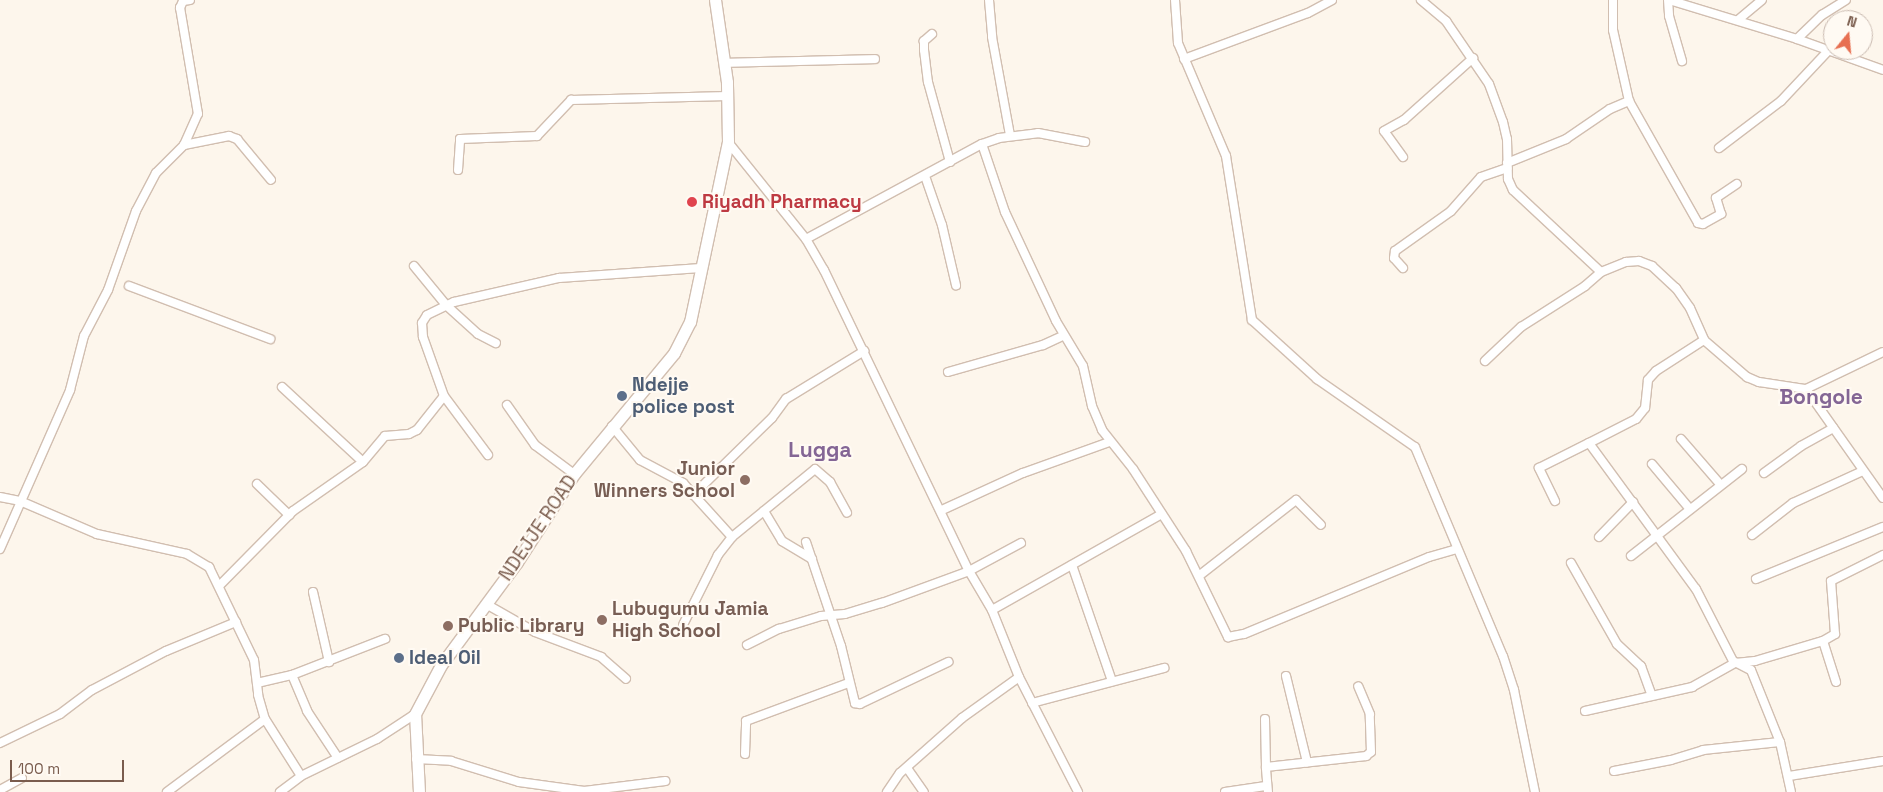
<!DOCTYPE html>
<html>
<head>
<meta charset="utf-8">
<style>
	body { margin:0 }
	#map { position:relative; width:1883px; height:792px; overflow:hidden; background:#fdf6ec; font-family:"Space Grotesk",sans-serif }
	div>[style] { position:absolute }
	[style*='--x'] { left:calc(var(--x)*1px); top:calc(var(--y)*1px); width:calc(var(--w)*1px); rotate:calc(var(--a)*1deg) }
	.roads { filter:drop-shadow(1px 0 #d1beb0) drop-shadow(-1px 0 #d1beb0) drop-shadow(0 1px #d1beb0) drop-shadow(0 -1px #d1beb0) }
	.street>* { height:8px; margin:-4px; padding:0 4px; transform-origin:4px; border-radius:4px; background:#fff }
	.secondary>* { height:11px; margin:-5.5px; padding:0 5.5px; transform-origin:5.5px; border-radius:5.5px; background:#fff }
	.dots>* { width:14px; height:14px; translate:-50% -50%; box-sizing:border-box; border:2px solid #fffaf3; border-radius:50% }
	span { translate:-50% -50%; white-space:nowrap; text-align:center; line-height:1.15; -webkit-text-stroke:4px #fffaf3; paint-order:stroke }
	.health-label { font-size:19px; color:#be3a42; font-weight:700 }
	.left { translate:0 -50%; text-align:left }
	.service-label { font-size:19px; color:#4e5e75; font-weight:700 }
	.education-label { font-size:19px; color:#785e54; font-weight:700 }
	.right { translate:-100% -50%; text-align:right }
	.street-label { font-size:19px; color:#7a5c4d }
	.quarter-label { font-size:21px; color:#846695; font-weight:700 }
	.north { position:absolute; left:1823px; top:10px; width:50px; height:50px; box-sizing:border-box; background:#fffaf3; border:1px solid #cabbb1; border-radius:50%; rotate:17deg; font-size:14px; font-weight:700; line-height:20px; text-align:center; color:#7a5c4d }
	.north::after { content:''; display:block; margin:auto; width:18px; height:22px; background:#e76f51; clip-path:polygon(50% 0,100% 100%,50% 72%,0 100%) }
	.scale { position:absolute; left:10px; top:760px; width:114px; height:22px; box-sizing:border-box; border:2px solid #7a5c4d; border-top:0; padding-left:6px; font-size:15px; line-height:18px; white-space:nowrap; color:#7a5c4d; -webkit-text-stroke:4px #fffaf3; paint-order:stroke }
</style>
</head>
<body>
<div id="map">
	<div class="roads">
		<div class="street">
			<div style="--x:989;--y:0;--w:37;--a:85"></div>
			<div style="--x:992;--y:37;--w:100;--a:79.6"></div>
			<div style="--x:1175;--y:0;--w:43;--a:86"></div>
			<div style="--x:1178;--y:43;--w:123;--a:67"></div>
			<div style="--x:1226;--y:156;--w:166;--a:81"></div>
			<div style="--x:1252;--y:320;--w:88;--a:42.2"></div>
			<div style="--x:1317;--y:379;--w:119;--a:34.8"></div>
			<div style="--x:1415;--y:447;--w:227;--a:67.2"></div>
			<div style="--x:1503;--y:656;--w:36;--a:72"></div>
			<div style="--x:1514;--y:690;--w:104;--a:78.4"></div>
			<div style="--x:1421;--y:0;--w:33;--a:40"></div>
			<div style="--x:1446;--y:21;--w:76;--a:55.7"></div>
			<div style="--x:1489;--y:84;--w:40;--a:69.8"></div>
			<div style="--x:1503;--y:122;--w:17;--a:77"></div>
			<div style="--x:1507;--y:139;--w:40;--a:88.6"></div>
			<div style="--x:1508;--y:179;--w:12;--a:66"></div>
			<div style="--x:1513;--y:190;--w:120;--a:43"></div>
			<div style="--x:1601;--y:272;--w:27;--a:-22"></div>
			<div style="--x:1626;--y:262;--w:13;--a:-4"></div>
			<div style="--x:1639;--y:261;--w:14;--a:21"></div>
			<div style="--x:1652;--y:266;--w:33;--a:43"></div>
			<div style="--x:1676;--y:288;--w:24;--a:55"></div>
			<div style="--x:1690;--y:308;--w:35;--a:66"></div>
			<div style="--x:1704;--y:340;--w:57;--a:40.7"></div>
			<div style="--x:1747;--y:377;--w:13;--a:23"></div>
			<div style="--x:1759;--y:382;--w:48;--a:8.5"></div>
			<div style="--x:1806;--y:389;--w:85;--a:-25.7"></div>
			<div style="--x:1613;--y:0;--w:30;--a:90"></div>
			<div style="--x:1613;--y:30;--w:73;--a:77.3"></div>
			<div style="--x:1629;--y:101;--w:140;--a:60.5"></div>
			<div style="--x:1698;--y:223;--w:5;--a:11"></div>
			<div style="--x:1703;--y:224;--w:21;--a:-29"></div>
			<div style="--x:1721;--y:214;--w:17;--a:-107"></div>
			<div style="--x:1716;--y:198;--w:25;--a:-34"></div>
			<div style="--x:1668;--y:0;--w:16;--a:86"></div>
			<div style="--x:1669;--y:16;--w:47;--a:73.9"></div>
			<div style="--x:1669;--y:0;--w:134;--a:16.9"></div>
			<div style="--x:1797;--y:39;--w:91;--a:19.8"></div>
			<div style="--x:1738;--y:20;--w:31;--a:-40"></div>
			<div style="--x:932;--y:34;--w:11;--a:139"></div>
			<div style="--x:924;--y:41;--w:9;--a:90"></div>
			<div style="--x:924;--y:50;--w:32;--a:83"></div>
			<div style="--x:928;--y:82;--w:83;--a:74.6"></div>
			<div style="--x:1797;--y:39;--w:35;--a:-44"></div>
			<div style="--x:1822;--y:15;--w:28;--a:-32"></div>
			<div style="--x:1184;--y:59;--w:132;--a:-20.4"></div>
			<div style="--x:1308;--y:13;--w:27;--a:-28"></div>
			<div style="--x:724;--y:63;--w:151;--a:-1.5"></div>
			<div style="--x:728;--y:142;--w:124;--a:51.2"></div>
			<div style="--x:806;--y:239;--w:36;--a:60"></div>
			<div style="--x:824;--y:270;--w:334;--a:64.3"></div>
			<div style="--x:969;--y:571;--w:45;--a:59.5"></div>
			<div style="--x:992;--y:610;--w:72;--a:68.1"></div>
			<div style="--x:1019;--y:677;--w:129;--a:62.8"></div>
			<div style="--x:982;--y:144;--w:72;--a:71.3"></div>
			<div style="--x:1005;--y:212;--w:120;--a:64.9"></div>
			<div style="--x:1056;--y:321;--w:52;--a:59"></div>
			<div style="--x:1083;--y:366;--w:41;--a:77.3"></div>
			<div style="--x:1092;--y:406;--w:26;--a:67"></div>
			<div style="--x:1102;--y:430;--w:50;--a:51.5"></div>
			<div style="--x:1133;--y:469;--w:98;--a:57.1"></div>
			<div style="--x:1186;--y:551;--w:96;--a:64"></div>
			<div style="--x:1228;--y:637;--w:16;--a:-11"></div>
			<div style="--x:1244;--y:634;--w:200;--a:-22.6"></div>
			<div style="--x:1429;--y:557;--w:29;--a:-16"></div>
			<div style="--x:184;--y:145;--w:46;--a:-11.3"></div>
			<div style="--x:229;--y:136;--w:9;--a:21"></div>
			<div style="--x:237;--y:139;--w:53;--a:50.3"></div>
			<div style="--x:1719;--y:148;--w:78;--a:-37.2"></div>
			<div style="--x:1781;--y:101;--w:69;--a:-46.8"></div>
			<div style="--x:1403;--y:157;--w:32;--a:-126"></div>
			<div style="--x:1384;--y:131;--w:23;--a:-29"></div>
			<div style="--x:1404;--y:120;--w:93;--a:-41.9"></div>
			<div style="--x:1507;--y:163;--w:64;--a:-22.1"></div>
			<div style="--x:1566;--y:139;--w:53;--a:-34.3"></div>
			<div style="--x:1610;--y:109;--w:21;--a:-23"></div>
			<div style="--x:458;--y:170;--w:31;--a:-86"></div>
			<div style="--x:460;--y:139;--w:77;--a:-2.2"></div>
			<div style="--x:537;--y:136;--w:50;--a:-46.6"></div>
			<div style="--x:571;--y:100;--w:157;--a:-1.5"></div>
			<div style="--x:925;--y:176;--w:52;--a:70.9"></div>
			<div style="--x:942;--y:225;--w:62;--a:76.9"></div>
			<div style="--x:806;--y:239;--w:200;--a:-28.4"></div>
			<div style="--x:982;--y:144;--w:18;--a:-19"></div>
			<div style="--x:999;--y:138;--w:39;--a:-7"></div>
			<div style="--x:1038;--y:133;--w:48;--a:10.8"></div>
			<div style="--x:414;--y:266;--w:50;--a:50.6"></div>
			<div style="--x:446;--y:305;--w:43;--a:42.2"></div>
			<div style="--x:478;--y:334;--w:20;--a:27"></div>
			<div style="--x:1403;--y:268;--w:13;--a:-132"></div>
			<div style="--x:1394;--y:258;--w:7;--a:-82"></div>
			<div style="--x:1395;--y:251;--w:69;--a:-35.5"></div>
			<div style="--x:1451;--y:211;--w:45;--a:-48.6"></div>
			<div style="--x:1481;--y:177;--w:28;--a:-19"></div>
			<div style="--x:129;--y:286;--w:151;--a:20.6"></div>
			<div style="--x:1704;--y:340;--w:57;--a:147.1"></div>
			<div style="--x:1656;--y:371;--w:12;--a:132"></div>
			<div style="--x:1648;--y:380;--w:28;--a:96"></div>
			<div style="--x:1645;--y:408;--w:14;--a:129"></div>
			<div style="--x:1636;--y:419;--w:53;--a:152.9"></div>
			<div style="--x:1589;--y:443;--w:181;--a:53.8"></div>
			<div style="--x:1696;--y:589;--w:81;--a:62.8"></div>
			<div style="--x:1733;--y:661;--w:20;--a:27"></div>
			<div style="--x:1751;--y:670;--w:78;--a:68.1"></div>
			<div style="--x:1780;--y:742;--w:51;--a:77.6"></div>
			<div style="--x:1485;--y:361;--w:50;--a:-43.4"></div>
			<div style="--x:1521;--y:327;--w:76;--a:-32.6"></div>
			<div style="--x:1585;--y:286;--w:21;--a:-41"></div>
			<div style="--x:948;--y:372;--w:99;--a:-15.9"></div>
			<div style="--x:1043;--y:345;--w:23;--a:-25"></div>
			<div style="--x:282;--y:387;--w:110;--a:42.8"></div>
			<div style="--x:1806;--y:389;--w:133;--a:54.8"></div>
			<div style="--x:507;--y:405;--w:49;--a:55"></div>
			<div style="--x:535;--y:445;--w:49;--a:36.6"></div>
			<div style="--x:612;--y:426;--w:44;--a:50.5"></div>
			<div style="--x:640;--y:460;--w:49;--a:28.1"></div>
			<div style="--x:683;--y:483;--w:73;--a:47.8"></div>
			<div style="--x:732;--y:537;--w:23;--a:128"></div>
			<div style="--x:718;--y:555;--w:78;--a:116.6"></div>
			<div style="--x:1681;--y:439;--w:60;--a:49.1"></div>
			<div style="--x:488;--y:455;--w:74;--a:-126.7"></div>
			<div style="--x:444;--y:396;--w:63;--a:-109.6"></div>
			<div style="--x:423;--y:337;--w:14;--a:-94"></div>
			<div style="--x:422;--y:323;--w:9;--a:-58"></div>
			<div style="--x:427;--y:315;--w:30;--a:-26"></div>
			<div style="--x:454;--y:302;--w:108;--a:-12.9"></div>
			<div style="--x:559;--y:278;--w:142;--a:-4"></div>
			<div style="--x:1652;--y:464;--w:57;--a:49.9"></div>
			<div style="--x:1764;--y:473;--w:46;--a:-36.1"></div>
			<div style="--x:1801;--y:446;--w:37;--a:-29"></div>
			<div style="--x:257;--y:484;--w:45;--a:44.1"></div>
			<div style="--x:693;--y:495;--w:110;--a:-44.3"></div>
			<div style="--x:772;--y:418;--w:24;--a:-54"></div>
			<div style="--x:786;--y:399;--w:92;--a:-31.6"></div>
			<div style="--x:0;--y:497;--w:20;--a:11"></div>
			<div style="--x:20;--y:501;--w:84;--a:23.2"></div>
			<div style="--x:97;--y:534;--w:92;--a:12.5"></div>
			<div style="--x:187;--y:554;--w:26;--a:31"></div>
			<div style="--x:209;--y:567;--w:103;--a:64.2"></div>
			<div style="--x:254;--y:660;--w:35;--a:83"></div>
			<div style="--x:258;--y:695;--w:25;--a:74"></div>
			<div style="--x:265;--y:719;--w:67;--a:57.7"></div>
			<div style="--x:1555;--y:501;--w:37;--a:-116"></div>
			<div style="--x:1539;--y:468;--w:56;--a:-26.6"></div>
			<div style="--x:942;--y:510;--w:89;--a:-24.6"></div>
			<div style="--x:1023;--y:473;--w:91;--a:-19.8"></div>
			<div style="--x:764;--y:511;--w:35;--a:59"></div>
			<div style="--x:782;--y:541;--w:35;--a:31"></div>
			<div style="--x:1752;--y:535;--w:52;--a:-38"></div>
			<div style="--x:1793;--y:503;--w:77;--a:-24.6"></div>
			<div style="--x:732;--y:537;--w:107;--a:-39.3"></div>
			<div style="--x:815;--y:469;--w:20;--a:41"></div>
			<div style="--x:830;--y:482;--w:35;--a:61"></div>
			<div style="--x:1599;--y:537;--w:49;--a:-45.8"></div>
			<div style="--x:806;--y:542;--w:110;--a:71.4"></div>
			<div style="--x:841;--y:646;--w:59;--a:76.2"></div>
			<div style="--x:855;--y:703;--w:5;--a:11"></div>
			<div style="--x:860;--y:704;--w:98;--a:-25.5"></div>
			<div style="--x:0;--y:549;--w:174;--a:-66.2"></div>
			<div style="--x:70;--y:390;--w:56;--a:-75.5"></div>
			<div style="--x:84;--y:336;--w:52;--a:-62.4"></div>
			<div style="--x:108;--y:290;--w:84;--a:-70.5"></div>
			<div style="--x:136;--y:211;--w:43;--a:-62.2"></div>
			<div style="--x:156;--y:173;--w:40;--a:-45"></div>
			<div style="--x:184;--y:145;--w:34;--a:-66"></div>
			<div style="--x:198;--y:114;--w:108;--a:-99.6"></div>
			<div style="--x:180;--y:8;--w:8;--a:-67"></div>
			<div style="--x:183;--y:1;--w:7;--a:-8"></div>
			<div style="--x:1631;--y:556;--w:141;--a:-38.1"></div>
			<div style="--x:1571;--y:563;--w:93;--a:60.4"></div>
			<div style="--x:1617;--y:644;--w:33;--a:43"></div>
			<div style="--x:1641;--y:666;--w:30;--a:70"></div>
			<div style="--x:1072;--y:565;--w:123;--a:71"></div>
			<div style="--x:1200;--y:575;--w:122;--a:-38"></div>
			<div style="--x:1296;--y:500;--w:35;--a:45"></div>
			<div style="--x:1756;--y:579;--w:137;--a:-22.3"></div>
			<div style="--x:219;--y:586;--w:105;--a:-45.4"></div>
			<div style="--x:293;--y:511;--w:85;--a:-35"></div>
			<div style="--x:363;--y:462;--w:34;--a:-50"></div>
			<div style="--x:385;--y:436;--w:24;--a:-5"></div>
			<div style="--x:409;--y:434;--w:9;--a:-27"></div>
			<div style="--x:417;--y:430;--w:43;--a:-51.5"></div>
			<div style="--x:313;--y:592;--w:72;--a:77.1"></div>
			<div style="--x:486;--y:604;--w:56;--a:29.7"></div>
			<div style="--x:535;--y:632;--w:71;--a:20.7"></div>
			<div style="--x:601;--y:657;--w:33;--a:41"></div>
			<div style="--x:992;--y:610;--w:195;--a:-29.5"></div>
			<div style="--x:1823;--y:641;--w:14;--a:-30"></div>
			<div style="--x:1835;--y:634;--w:53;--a:-94.3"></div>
			<div style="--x:1831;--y:581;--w:58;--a:-26.6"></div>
			<div style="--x:747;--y:645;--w:36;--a:-27"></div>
			<div style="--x:779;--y:629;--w:44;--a:-17.2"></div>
			<div style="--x:821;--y:616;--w:24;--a:-5"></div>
			<div style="--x:845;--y:614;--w:39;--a:-17"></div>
			<div style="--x:882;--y:603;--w:93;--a:-20.2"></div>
			<div style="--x:969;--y:571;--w:59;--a:-28.3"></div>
			<div style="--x:292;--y:675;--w:39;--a:67"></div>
			<div style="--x:307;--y:711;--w:56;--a:56.6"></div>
			<div style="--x:1286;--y:676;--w:89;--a:76.3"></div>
			<div style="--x:257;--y:683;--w:36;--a:-13"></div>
			<div style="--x:292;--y:675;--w:100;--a:-21.2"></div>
			<div style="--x:1032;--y:703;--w:137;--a:-14.9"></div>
			<div style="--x:1585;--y:711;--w:110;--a:-12.6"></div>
			<div style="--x:1692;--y:687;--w:49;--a:-29.2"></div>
			<div style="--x:1735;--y:663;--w:20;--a:-6"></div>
			<div style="--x:1755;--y:661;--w:71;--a:-16.4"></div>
			<div style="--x:1823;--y:641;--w:43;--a:72.4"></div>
			<div style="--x:1265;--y:719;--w:48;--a:88.8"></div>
			<div style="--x:0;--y:743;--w:67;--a:-25.8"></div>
			<div style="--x:60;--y:714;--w:40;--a:-37"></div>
			<div style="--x:92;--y:690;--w:84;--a:-27.8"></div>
			<div style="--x:166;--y:651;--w:76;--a:-22.5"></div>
			<div style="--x:745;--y:754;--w:33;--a:-88"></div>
			<div style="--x:746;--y:721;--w:110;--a:-20.3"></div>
			<div style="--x:416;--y:759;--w:35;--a:3"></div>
			<div style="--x:451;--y:761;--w:71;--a:17.2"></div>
			<div style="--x:519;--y:782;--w:66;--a:7.9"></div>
			<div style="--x:584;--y:791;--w:82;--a:-7"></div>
			<div style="--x:907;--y:768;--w:29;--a:55"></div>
			<div style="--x:1614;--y:771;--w:58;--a:-10.9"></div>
			<div style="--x:1671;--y:760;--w:34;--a:-17"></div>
			<div style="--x:1703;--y:750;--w:77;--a:-5.9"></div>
			<div style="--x:1789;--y:776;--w:95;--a:-9.1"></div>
			<div style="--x:0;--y:790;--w:25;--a:-29"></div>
			<div style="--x:167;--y:792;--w:122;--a:-36.7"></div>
			<div style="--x:280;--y:792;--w:26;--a:-37"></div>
			<div style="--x:301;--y:776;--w:85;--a:-26"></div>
			<div style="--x:377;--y:739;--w:45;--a:-33.3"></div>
			<div style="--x:887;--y:792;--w:23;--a:-56"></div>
			<div style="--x:900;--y:773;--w:83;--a:-41.6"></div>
			<div style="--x:962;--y:718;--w:70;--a:-35.7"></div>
			<div style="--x:1225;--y:792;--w:41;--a:-8.3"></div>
			<div style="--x:1268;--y:792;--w:25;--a:-95"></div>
			<div style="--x:1266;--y:767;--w:101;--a:-6.3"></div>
			<div style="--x:1366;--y:756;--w:6;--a:-39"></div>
			<div style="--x:1371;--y:752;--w:38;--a:-92"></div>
			<div style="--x:1370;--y:714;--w:30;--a:-113"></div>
		</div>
		<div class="secondary">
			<div style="--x:419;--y:792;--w:78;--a:-92.9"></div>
			<div style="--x:415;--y:714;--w:55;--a:-62"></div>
			<div style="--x:441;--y:665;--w:128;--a:-53.6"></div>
			<div style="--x:517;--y:562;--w:105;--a:-57.1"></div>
			<div style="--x:574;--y:474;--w:157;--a:-50.4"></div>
			<div style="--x:674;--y:353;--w:35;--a:-63"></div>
			<div style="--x:690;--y:322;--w:184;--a:-78.1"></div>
			<div style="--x:728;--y:142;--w:60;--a:-91"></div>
			<div style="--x:727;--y:82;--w:83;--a:-98.3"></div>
		</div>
	</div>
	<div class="dots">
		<div style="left:692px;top:202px;background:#e0444e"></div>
		<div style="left:622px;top:396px;background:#5c6f8a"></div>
		<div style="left:745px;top:480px;background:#8d6e63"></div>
		<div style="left:602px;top:620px;background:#8d6e63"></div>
		<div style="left:448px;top:626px;background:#8d6e63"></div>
		<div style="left:399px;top:658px;background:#5c6f8a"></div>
	</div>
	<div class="health-label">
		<span class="left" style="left:702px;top:202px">Riyadh Pharmacy</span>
	</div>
	<div class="service-label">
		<span class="left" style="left:632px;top:396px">Ndejje<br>police post</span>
		<span class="left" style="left:409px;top:658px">Ideal Oil</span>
	</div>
	<div class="education-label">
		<span class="right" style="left:735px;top:480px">Junior<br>Winners School</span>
		<span class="left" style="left:612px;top:620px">Lubugumu Jamia<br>High School</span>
		<span class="left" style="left:458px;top:626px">Public Library</span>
	</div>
	<div class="street-label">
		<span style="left:538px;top:528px;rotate:-56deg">NDEJJE ROAD</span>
	</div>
	<div class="quarter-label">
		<span style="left:1821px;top:397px">Bongole</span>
		<span style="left:820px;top:450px">Lugga</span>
	</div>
	<div class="north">N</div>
	<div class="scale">100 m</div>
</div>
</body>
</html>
